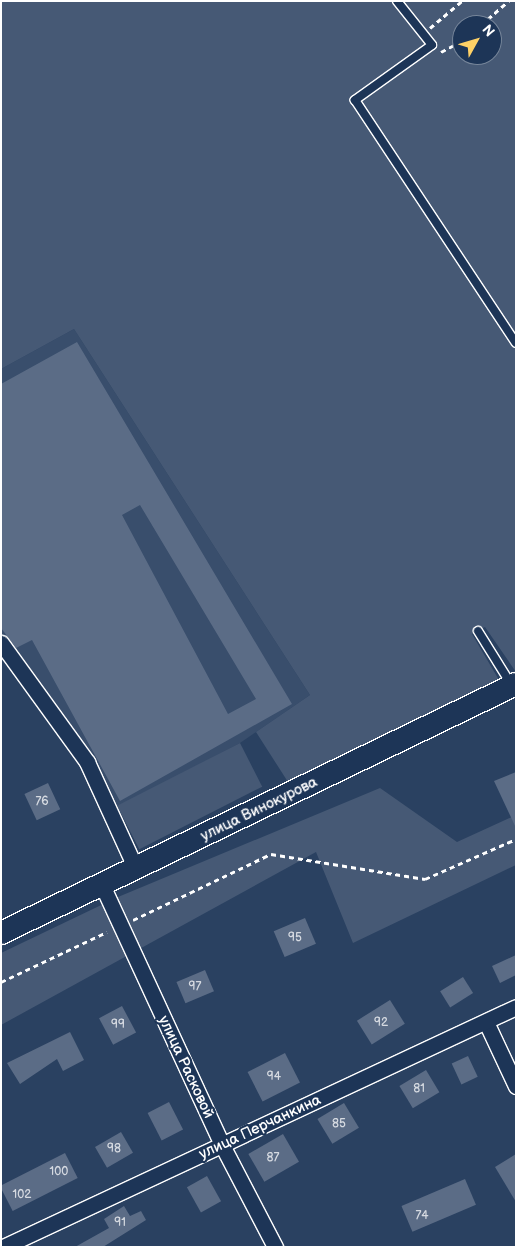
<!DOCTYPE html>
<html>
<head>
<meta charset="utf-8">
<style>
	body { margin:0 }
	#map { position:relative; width:517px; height:1248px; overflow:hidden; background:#2a4161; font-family:"Balsamiq Sans",sans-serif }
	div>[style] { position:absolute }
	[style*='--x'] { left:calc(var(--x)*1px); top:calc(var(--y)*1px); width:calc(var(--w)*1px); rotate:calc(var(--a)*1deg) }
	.built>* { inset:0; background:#394e6c }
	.green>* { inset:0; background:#465975; transform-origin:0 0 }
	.building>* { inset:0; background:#5b6c86; transform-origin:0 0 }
	.path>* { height:3px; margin-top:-1.5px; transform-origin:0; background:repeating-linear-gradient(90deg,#fff 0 5px,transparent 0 9px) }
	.roads { filter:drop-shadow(1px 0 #fff) drop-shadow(-1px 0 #fff) drop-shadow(0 1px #fff) drop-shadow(0 -1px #fff) }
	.service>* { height:8px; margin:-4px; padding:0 4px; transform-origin:4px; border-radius:4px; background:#1d3557 }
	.minor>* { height:15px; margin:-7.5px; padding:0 7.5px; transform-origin:7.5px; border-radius:7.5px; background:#1d3557 }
	.secondary>* { height:22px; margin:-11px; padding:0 11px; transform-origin:11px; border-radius:11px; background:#1d3557 }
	span { translate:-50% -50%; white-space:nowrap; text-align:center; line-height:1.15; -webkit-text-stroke:4.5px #1d3557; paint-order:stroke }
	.number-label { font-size:12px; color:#d6dae1 }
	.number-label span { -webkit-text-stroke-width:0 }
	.street-label { font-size:15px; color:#fff }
	.frame { position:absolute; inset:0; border:2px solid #fff; pointer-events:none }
	.north { position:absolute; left:452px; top:15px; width:50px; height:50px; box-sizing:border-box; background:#1d3557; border:1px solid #77869a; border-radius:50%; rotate:51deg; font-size:14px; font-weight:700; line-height:20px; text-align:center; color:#fff }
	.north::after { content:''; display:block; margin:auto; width:18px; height:22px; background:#ffd166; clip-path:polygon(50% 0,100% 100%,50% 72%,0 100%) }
</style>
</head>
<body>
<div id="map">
	<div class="built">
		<div style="clip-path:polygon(74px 329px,310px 695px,240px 743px,118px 807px,1px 638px,1px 369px)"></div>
	</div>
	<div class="green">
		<div style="clip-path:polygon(evenodd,1px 1px,516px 1px,516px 672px,485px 627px,472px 634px,499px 680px,288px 782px,256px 732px,310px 695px,74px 329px,1px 369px,1px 1px,462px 25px,492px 25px,492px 55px,462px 55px,462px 25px)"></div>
		<div style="left:240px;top:743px;width:49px;height:138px;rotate:63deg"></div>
		<div style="clip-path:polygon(380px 788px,457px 842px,516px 815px,516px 865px,353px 943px,316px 852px,1px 1025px,1px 953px,118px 897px)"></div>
	</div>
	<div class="building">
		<div style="clip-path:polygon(evenodd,77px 342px,292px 704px,120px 801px,32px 640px,16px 648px,1px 628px,1px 384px,77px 342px,140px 505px,256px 699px,228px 714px,122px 515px,140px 505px)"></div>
		<div style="clip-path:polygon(516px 772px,516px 828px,494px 781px)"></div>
		<div style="left:48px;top:783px;width:29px;height:26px;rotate:65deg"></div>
		<div style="left:305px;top:918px;width:28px;height:34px;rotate:67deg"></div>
		<div style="clip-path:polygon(516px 955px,516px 975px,500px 983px,492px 966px)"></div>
		<div style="left:205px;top:970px;width:23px;height:31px;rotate:67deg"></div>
		<div style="left:463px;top:977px;width:19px;height:27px;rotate:58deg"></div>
		<div style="left:390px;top:1000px;width:28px;height:39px;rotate:58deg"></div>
		<div style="left:122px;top:1006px;width:30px;height:26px;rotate:62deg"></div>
		<div style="clip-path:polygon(70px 1032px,84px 1060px,63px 1071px,57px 1059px,20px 1084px,7px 1063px)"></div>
		<div style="left:285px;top:1053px;width:33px;height:42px;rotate:63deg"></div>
		<div style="left:468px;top:1056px;width:23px;height:18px;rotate:65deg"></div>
		<div style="left:426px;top:1070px;width:26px;height:31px;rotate:59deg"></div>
		<div style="left:169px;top:1102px;width:31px;height:24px;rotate:63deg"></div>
		<div style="left:344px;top:1103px;width:29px;height:31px;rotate:59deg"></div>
		<div style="left:121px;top:1132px;width:24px;height:30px;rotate:60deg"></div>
		<div style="left:283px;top:1134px;width:32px;height:40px;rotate:60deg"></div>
		<div style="left:65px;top:1153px;width:28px;height:73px;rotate:63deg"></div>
		<div style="clip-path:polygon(516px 1154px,516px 1202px,495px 1167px)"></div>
		<div style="left:207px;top:1176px;width:29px;height:23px;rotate:61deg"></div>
		<div style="left:465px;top:1179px;width:28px;height:69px;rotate:67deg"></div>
		<div style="clip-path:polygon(124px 1206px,130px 1216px,141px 1211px,146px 1220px,103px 1247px,75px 1247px,109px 1228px,104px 1219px)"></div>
	</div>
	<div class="path">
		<div style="--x:481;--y:25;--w:37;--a:-41"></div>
		<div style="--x:430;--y:28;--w:42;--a:-40.2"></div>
		<div style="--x:441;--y:52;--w:24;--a:-28"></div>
		<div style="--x:133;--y:920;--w:153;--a:-25.6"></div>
		<div style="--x:271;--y:854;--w:156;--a:9.2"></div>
		<div style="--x:425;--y:879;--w:99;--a:-23.7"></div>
		<div style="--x:1;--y:982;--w:117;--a:-25.3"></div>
	</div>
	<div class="roads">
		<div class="service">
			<div style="--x:397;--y:1;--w:56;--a:51.5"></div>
			<div style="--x:432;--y:45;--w:95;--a:144.5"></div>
			<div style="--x:355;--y:100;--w:291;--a:56.5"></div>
			<div style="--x:478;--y:631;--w:62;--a:58.1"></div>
		</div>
		<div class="minor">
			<div style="--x:1;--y:643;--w:147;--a:54.1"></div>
			<div style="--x:87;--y:762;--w:118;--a:65.4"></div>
			<div style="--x:102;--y:885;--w:286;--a:65.2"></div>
			<div style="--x:222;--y:1145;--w:115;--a:62.5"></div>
			<div style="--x:486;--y:1022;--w:71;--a:64.9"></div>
			<div style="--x:3;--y:1247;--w:566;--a:-25.07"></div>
		</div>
		<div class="secondary">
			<div style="--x:1;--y:933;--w:572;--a:-25.8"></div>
		</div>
	</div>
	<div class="number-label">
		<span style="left:42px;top:802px">76</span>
		<span style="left:295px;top:938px">95</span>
		<span style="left:195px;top:987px">97</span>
		<span style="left:381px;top:1023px">92</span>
		<span style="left:118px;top:1025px">99</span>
		<span style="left:274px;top:1077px">94</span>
		<span style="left:419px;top:1089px">81</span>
		<span style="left:339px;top:1124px">85</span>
		<span style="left:114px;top:1149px">98</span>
		<span style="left:273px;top:1158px">87</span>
		<span style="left:59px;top:1172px">100</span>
		<span style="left:22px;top:1195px">102</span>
		<span style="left:422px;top:1216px">74</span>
		<span style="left:120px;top:1223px">91</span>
	</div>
	<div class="street-label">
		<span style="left:259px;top:809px;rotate:-26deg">улица Винокурова</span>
		<span style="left:186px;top:1067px;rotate:65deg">улица Расковой</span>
		<span style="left:260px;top:1127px;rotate:-25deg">улица Перчанкина</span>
	</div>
	<div class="frame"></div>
	<div class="north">N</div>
</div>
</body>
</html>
